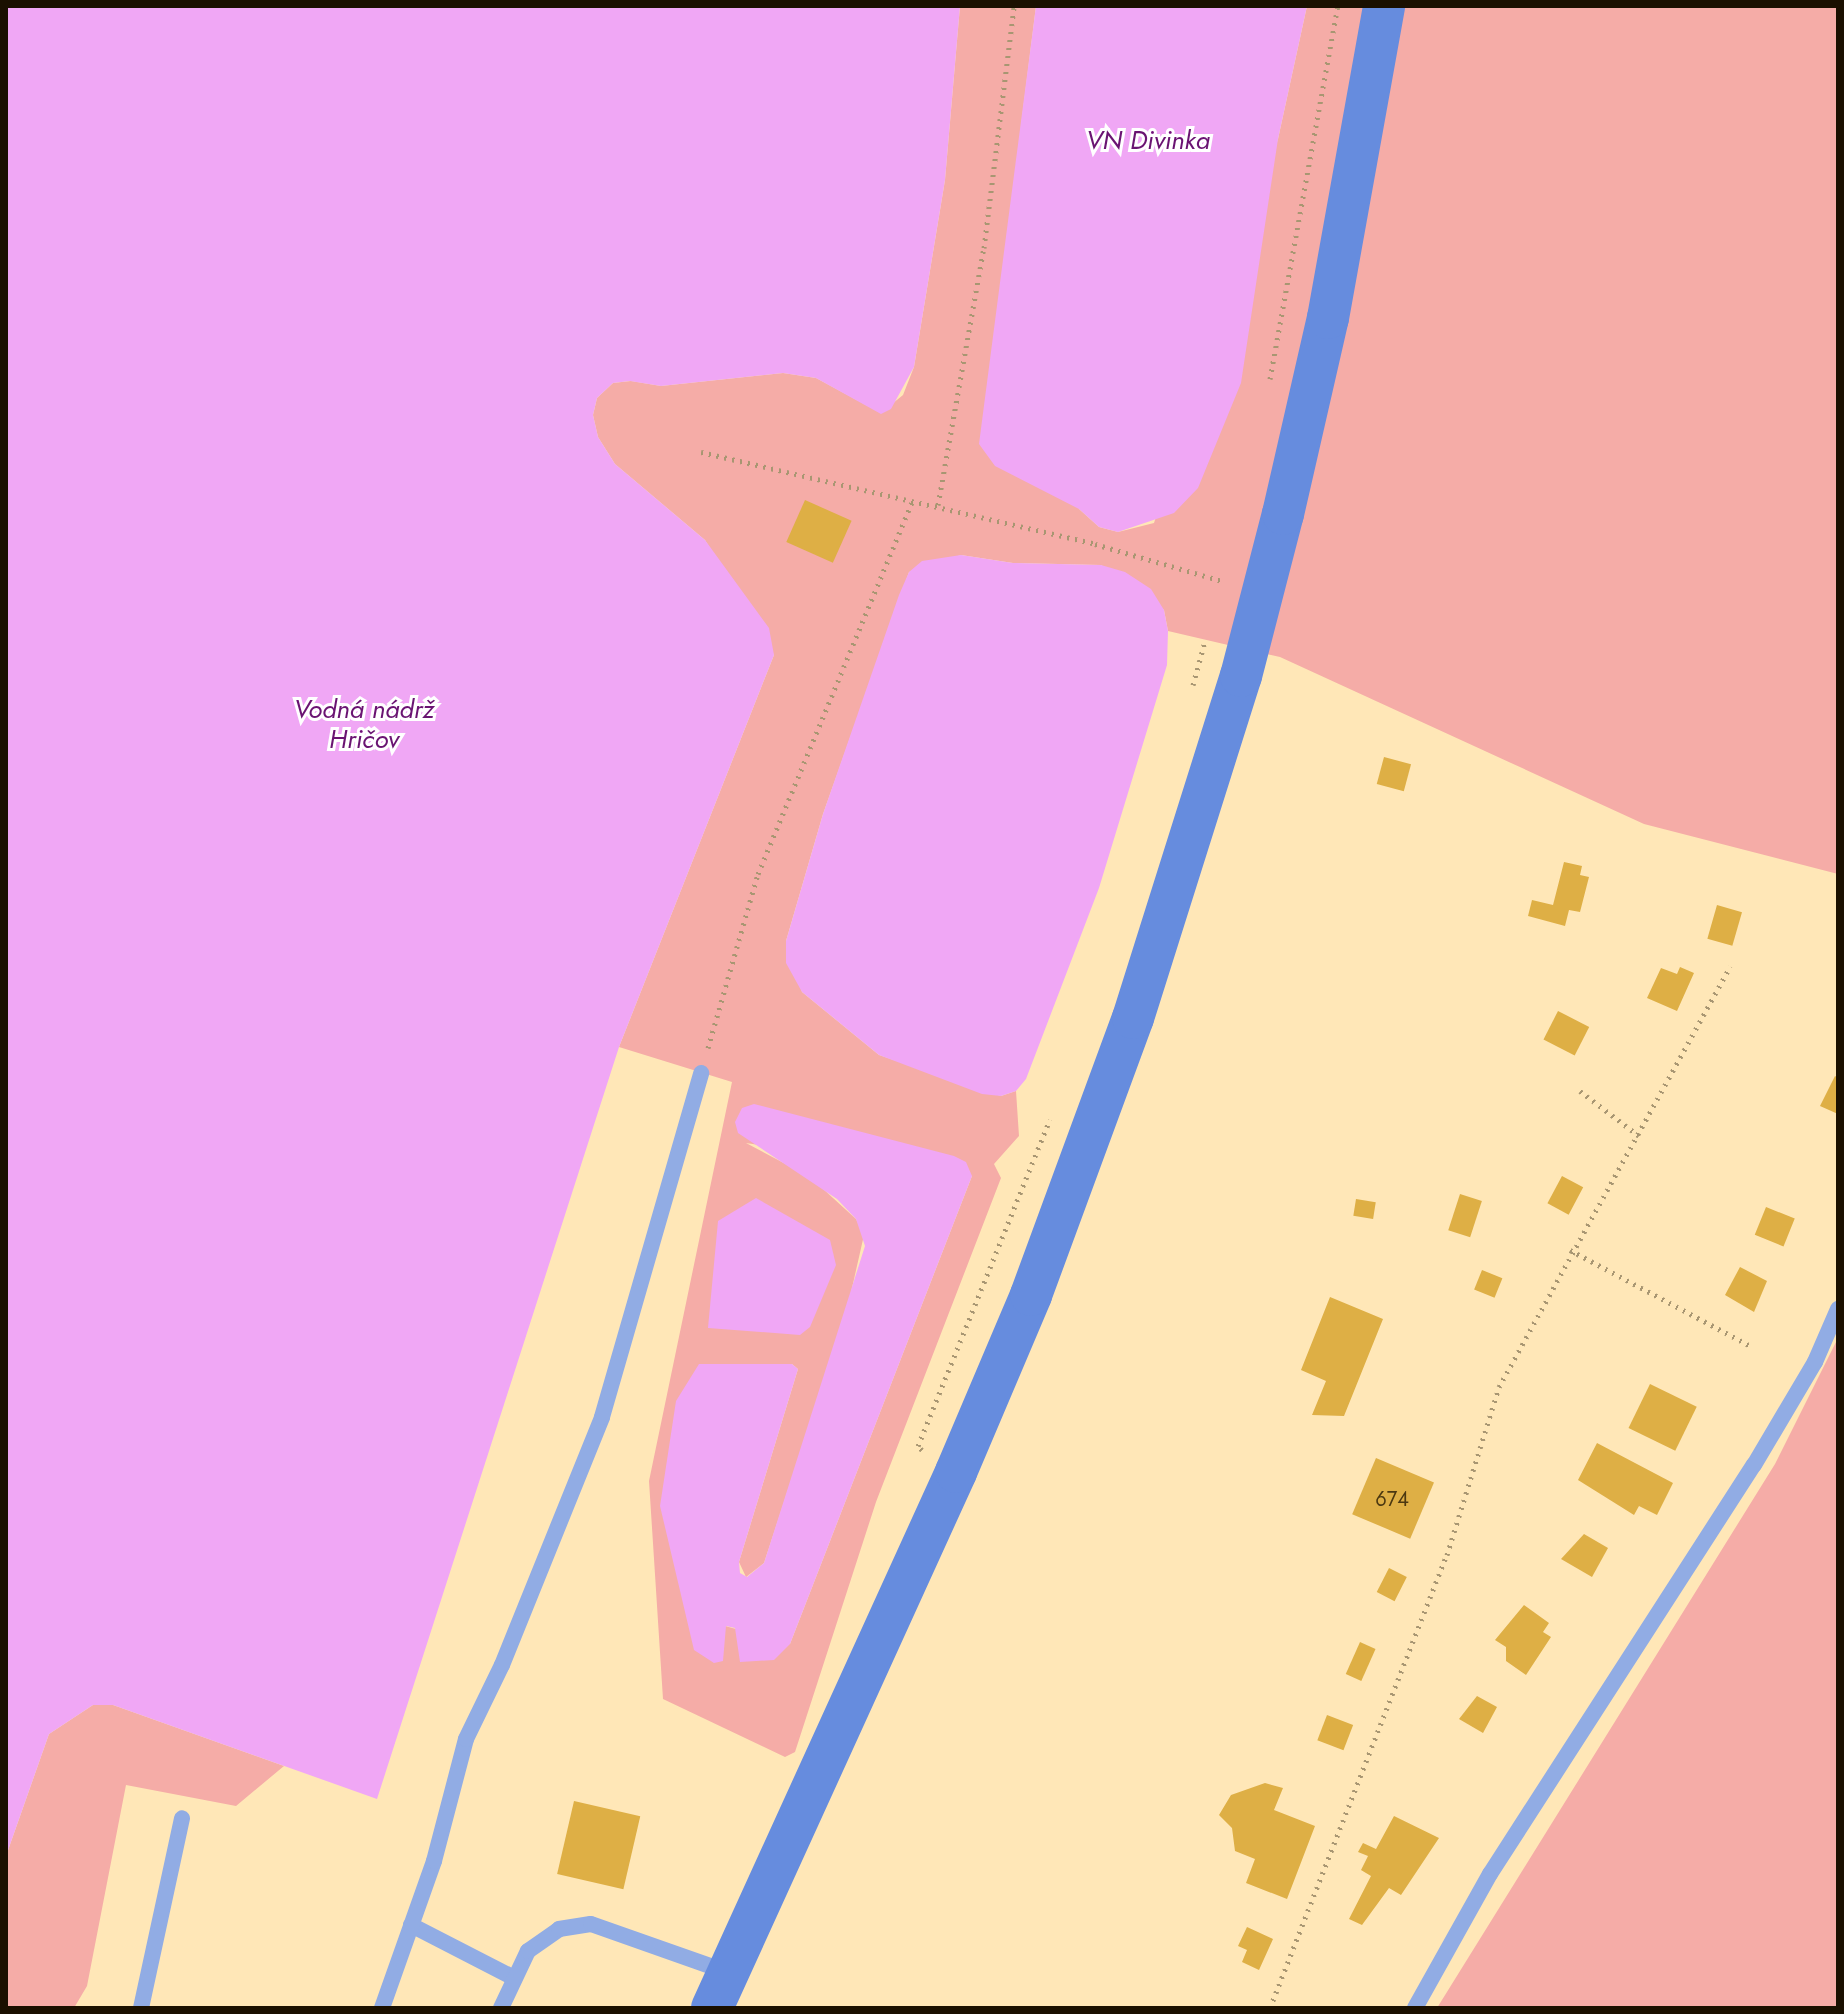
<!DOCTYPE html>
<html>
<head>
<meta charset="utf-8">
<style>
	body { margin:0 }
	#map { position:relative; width:1844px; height:2014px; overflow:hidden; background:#ffe7b7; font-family:Jost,sans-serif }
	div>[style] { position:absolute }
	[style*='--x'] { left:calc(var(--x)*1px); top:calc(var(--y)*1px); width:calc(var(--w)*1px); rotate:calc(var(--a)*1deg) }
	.green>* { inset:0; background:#f5aca7 }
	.water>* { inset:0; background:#f0a7f5 }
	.building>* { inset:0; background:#deaf45; transform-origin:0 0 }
	.path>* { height:5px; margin-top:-2.5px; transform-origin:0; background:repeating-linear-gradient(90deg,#a89672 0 2px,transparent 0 8px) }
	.service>* { height:16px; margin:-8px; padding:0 8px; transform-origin:8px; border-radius:8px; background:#91ace4 }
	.secondary>* { height:42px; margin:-21px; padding:0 21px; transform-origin:21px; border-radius:21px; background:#668cde }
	span { translate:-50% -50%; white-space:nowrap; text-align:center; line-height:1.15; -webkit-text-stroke:6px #fff; paint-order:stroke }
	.number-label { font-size:20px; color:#4b3811 }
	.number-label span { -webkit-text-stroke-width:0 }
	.water-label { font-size:26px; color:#6a1372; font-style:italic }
	.frame { position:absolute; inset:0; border:8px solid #1a1000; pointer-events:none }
</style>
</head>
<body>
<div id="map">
	<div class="green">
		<div style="clip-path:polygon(evenodd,960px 6px,1036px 6px,1021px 126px,1079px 509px,1099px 527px,1118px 532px,1154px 523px,1278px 139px,1307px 6px,1838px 6px,1838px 874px,1644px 824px,1280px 657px,1168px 631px,1164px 610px,1101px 565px,1013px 563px,961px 555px,909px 572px,823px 814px,786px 941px,802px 992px,879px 1055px,1001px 1096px,1016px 1091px,1019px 1136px,994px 1164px,1001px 1178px,876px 1502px,795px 1752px,785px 1757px,663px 1699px,649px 1481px,732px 1082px,619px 1047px,774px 655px,705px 540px,615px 464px,598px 437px,593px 415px,597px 398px,613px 383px,631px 381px,661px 386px,783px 373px,816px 378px,881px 413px,903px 395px,914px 367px,945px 180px,960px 6px,746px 1143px,972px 1176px,790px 1644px,725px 1626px,699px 1364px,792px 1364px,798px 1369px,739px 1562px,746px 1577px,764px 1563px,847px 1310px,864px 1235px,856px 1219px,810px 1177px,746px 1143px)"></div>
		<div style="clip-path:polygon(1838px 1338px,1838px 2008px,1437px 2008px,1775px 1464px)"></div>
		<div style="clip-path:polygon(93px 1705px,113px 1705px,284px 1766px,236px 1806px,126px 1785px,87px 1986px,74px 2008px,6px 2008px,6px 1856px,49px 1734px)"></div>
	</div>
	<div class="water">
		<div style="clip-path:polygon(6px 6px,960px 6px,945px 180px,914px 367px,891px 409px,881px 414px,816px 378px,783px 373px,661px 386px,630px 381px,613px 383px,597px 398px,593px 415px,598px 437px,615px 464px,705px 540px,769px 628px,774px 655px,619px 1047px,377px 1799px,113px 1705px,93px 1705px,49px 1734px,6px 1856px)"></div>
		<div style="clip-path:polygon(1036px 6px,1307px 6px,1278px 139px,1241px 383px,1198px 488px,1174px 513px,1118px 532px,1099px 527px,1079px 509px,995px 466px,979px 444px)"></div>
		<div style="clip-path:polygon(961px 555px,1013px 563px,1101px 565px,1125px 572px,1151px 589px,1164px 610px,1168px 631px,1167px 665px,1099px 888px,1026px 1079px,1016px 1091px,1001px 1096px,982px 1094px,879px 1055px,802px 992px,786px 963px,786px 941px,823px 814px,899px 595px,909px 572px,922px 561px)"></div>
		<div style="clip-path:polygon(754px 1104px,954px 1156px,966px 1162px,972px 1176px,790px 1644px,774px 1660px,740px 1662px,735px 1628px,726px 1626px,723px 1661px,714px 1663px,694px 1650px,660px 1506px,676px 1401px,699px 1364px,792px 1364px,798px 1369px,739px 1562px,740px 1573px,747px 1577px,764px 1563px,865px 1246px,856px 1219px,837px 1199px,738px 1133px,735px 1122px,742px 1108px)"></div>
		<div style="clip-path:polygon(756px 1198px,830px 1240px,836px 1265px,810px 1327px,800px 1335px,708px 1328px,718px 1221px)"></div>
	</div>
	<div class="building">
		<div style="left:805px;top:500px;width:51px;height:46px;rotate:24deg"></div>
		<div style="left:1384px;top:757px;width:28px;height:28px;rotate:15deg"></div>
		<div style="clip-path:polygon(1564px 862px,1582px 866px,1580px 875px,1589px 877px,1580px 912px,1569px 910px,1565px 926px,1528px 916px,1532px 900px,1553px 905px)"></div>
		<div style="left:1717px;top:905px;width:26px;height:35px;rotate:16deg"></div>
		<div style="clip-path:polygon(1680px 967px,1694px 973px,1677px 1011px,1647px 998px,1661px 968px,1677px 974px)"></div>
		<div style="left:1558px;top:1011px;width:35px;height:32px;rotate:27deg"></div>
		<div style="clip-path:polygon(1835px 1076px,1838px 1078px,1838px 1114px,1820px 1106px)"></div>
		<div style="left:1562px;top:1176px;width:24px;height:31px;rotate:28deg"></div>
		<div style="left:1460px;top:1194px;width:23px;height:38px;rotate:18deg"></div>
		<div style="left:1356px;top:1199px;width:20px;height:17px;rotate:9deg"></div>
		<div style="left:1766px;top:1207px;width:31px;height:30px;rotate:22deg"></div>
		<div style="clip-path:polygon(1740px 1267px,1767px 1281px,1754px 1312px,1725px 1295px)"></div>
		<div style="left:1482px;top:1270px;width:22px;height:21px;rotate:22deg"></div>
		<div style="clip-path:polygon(1330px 1297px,1383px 1319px,1344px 1416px,1312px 1415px,1326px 1381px,1301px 1370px)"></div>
		<div style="left:1650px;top:1384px;width:52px;height:49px;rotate:26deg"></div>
		<div style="clip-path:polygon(1597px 1443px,1673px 1483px,1657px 1515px,1639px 1506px,1634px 1515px,1578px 1480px)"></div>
		<div style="left:1376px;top:1458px;width:63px;height:61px;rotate:23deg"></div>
		<div style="clip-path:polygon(1584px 1534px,1608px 1548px,1592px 1577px,1561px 1559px)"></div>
		<div style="left:1389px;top:1568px;width:20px;height:27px;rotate:27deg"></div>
		<div style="clip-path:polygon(1524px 1605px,1549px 1623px,1543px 1632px,1551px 1637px,1526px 1675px,1506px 1661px,1506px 1647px,1495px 1640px)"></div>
		<div style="left:1360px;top:1642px;width:17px;height:35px;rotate:24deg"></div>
		<div style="clip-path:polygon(1477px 1696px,1497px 1707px,1483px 1733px,1459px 1719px)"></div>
		<div style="left:1327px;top:1715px;width:28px;height:27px;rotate:21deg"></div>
		<div style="clip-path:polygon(1265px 1783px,1283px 1788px,1274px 1810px,1315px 1826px,1287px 1899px,1246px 1883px,1255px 1859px,1235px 1851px,1232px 1828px,1219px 1815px,1231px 1795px)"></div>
		<div style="left:574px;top:1801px;width:68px;height:75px;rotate:13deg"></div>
		<div style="clip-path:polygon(1394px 1816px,1439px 1838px,1401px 1895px,1389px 1888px,1362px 1925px,1349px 1919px,1371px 1876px,1361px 1870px,1368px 1856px,1358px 1852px,1363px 1843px,1376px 1849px)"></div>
		<div style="clip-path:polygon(1247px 1927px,1273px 1939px,1259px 1970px,1242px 1962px,1247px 1950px,1238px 1946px)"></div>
	</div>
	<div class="path">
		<div style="--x:1270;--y:379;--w:379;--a:-79.7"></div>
		<div style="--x:701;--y:452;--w:405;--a:13.1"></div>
		<div style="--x:1095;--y:544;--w:132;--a:16.2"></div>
		<div style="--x:938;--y:505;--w:261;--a:-79.9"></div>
		<div style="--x:984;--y:248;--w:244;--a:-82.9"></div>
		<div style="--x:1193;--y:685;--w:46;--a:-74.7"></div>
		<div style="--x:708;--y:1048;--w:181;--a:-74"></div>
		<div style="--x:758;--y:874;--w:406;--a:-67.5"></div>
		<div style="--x:1580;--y:1091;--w:74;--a:37.3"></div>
		<div style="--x:1570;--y:1250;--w:203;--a:28"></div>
		<div style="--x:922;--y:1450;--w:6;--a:-135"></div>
		<div style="--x:918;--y:1446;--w:352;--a:-68"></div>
		<div style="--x:1270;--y:2008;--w:486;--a:-68.7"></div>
		<div style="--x:1447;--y:1555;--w:176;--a:-72.8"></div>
		<div style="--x:1499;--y:1387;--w:480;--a:-61.2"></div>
	</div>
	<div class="service">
		<div style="--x:411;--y:1925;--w:114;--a:27.2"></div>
		<div style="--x:141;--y:2008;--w:194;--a:-77.8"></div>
		<div style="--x:382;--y:2008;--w:156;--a:-70.5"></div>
		<div style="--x:434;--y:1861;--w:126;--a:-75.3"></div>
		<div style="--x:466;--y:1739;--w:82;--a:-64.1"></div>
		<div style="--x:502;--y:1665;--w:267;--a:-68"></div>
		<div style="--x:602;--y:1417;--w:358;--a:-73.9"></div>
		<div style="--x:501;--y:2008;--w:63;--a:-64.7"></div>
		<div style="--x:528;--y:1951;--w:38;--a:-35"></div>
		<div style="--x:559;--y:1929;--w:32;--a:-9"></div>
		<div style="--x:591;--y:1924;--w:144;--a:19.4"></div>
		<div style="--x:1415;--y:2008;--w:154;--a:-60.8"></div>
		<div style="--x:1490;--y:1874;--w:487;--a:-57.2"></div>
		<div style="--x:1754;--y:1465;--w:120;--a:-59.4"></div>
		<div style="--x:1815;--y:1362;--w:58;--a:-66.5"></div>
	</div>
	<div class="secondary">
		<div style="--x:712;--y:2008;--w:589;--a:-65.52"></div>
		<div style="--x:956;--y:1472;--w:192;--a:-67"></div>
		<div style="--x:1031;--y:1295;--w:295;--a:-69.8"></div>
		<div style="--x:1133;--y:1018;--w:359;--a:-72.5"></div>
		<div style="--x:1241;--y:676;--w:167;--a:-75.5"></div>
		<div style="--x:1283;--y:514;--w:201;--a:-77.1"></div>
		<div style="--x:1328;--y:318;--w:317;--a:-79.8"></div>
	</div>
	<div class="number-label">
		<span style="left:1392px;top:1499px">674</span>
	</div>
	<div class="water-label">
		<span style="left:1148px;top:141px">VN Divinka</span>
		<span style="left:364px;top:725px">Vodná nádrž<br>Hričov</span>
	</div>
	<div class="frame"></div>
</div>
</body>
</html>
